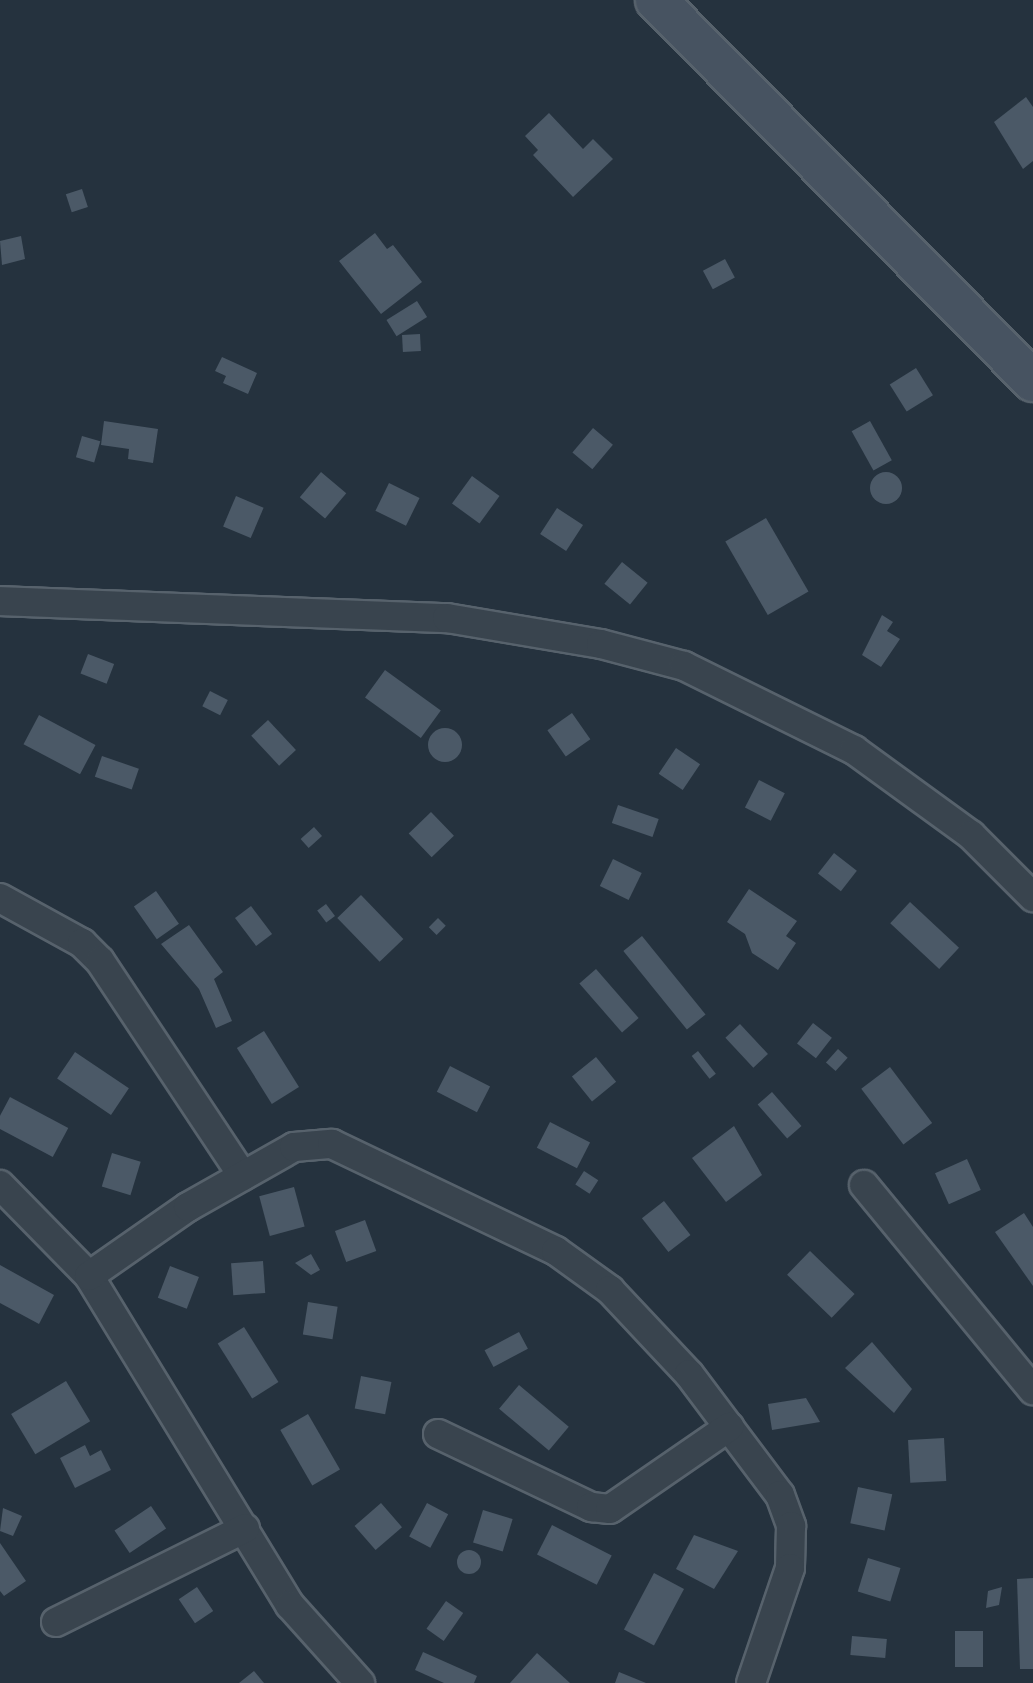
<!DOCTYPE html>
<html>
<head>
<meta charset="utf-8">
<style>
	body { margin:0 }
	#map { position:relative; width:1033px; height:1683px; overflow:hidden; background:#25323e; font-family:Ubuntu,sans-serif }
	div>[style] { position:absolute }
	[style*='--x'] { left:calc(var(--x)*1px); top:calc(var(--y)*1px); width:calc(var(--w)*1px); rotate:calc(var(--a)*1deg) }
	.building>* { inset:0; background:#4b5967; transform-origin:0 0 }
	.round { border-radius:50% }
	.roads { filter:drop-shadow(2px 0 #57626c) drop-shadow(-2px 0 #57626c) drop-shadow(0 2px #57626c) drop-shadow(0 -2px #57626c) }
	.street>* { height:28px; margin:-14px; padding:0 14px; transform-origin:14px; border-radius:14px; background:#39444e }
	.secondary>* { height:40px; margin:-20px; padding:0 20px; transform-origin:20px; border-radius:20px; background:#475361 }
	span { translate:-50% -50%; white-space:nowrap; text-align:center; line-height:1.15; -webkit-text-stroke:6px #1e2934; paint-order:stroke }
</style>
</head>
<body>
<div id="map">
	<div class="building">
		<div style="clip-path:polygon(1026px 97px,1033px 107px,1033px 161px,1023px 169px,994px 122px)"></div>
		<div style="clip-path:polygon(549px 113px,583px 149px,593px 139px,613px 159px,573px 197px,533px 155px,538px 150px,525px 136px)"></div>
		<div style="left:82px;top:189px;width:19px;height:17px;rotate:72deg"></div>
		<div style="clip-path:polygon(375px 233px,387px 249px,393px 245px,422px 282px,381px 314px,339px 261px)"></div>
		<div style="clip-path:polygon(21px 236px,25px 259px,2px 265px,0 241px)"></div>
		<div style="left:725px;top:259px;width:21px;height:25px;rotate:62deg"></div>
		<div style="left:417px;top:301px;width:19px;height:36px;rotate:58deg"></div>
		<div style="left:420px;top:334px;width:17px;height:18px;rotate:87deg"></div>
		<div style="clip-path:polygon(222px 357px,257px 373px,248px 394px,223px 383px,226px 376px,215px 371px)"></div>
		<div style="left:916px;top:368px;width:32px;height:31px;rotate:58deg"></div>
		<div style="clip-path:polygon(104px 421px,158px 429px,153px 463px,128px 459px,129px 449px,101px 445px)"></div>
		<div style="left:870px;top:421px;width:45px;height:21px;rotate:61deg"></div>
		<div style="left:593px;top:428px;width:26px;height:32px;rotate:40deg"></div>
		<div style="left:82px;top:436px;width:19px;height:22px;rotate:16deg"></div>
		<div style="left:321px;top:472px;width:33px;height:33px;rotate:40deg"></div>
		<div class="round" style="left:870px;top:472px;width:32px;height:32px"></div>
		<div style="left:472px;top:476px;width:34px;height:34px;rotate:36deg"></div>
		<div style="left:389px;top:483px;width:34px;height:31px;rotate:26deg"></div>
		<div style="left:236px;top:496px;width:30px;height:33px;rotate:23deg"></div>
		<div style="left:557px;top:508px;width:31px;height:31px;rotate:33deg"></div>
		<div style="left:766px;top:518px;width:85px;height:47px;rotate:60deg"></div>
		<div style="left:622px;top:562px;width:33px;height:28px;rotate:39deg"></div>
		<div style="clip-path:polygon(882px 615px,893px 622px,887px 631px,900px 639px,881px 667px,862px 655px)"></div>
		<div style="left:88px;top:654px;width:28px;height:21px;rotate:21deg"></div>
		<div style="left:385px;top:670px;width:69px;height:34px;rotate:36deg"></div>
		<div style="left:210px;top:691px;width:20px;height:17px;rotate:27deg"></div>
		<div style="left:572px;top:713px;width:32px;height:30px;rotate:55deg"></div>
		<div style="left:39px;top:715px;width:64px;height:33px;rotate:28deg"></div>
		<div style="left:268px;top:720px;width:41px;height:23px;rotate:47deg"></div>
		<div class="round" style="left:428px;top:728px;width:34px;height:34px"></div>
		<div style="left:676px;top:748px;width:29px;height:31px;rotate:34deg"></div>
		<div style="left:102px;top:756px;width:39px;height:22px;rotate:19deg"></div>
		<div style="left:759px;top:780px;width:29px;height:31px;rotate:27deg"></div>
		<div style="left:618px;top:805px;width:43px;height:19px;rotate:19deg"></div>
		<div style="left:431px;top:812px;width:33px;height:31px;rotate:46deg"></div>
		<div style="left:314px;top:827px;width:12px;height:18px;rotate:48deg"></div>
		<div style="left:834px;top:853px;width:29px;height:26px;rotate:38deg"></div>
		<div style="left:613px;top:859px;width:32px;height:30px;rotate:26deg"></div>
		<div style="clip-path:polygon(749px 889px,797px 921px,786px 936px,796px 943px,778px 970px,752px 953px,745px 934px,727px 922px)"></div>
		<div style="left:156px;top:891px;width:40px;height:27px;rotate:55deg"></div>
		<div style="left:361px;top:895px;width:61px;height:33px;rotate:46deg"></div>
		<div style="left:910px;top:902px;width:67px;height:29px;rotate:43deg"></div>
		<div style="left:326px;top:904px;width:15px;height:11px;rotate:53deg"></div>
		<div style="left:251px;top:906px;width:35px;height:20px;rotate:53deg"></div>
		<div style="left:438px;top:918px;width:11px;height:13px;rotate:45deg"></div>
		<div style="clip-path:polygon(189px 925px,223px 972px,214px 979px,232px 1021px,216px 1028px,199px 989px,161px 944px)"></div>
		<div style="left:642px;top:936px;width:101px;height:24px;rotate:51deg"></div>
		<div style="left:596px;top:969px;width:65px;height:22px;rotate:49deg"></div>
		<div style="left:813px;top:1023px;width:24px;height:26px;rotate:38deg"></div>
		<div style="left:740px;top:1024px;width:41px;height:20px;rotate:47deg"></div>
		<div style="left:264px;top:1031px;width:66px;height:32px;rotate:58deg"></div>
		<div style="left:838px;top:1049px;width:13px;height:18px;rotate:42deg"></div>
		<div style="left:698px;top:1051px;width:29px;height:8px;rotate:52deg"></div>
		<div style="left:75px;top:1052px;width:65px;height:32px;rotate:34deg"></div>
		<div style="left:596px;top:1057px;width:32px;height:31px;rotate:51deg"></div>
		<div style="left:450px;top:1066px;width:45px;height:29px;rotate:27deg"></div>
		<div style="left:890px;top:1067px;width:70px;height:36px;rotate:53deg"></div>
		<div style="left:772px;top:1092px;width:45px;height:19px;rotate:49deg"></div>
		<div style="left:10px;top:1097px;width:66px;height:33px;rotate:28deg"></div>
		<div style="left:550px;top:1122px;width:45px;height:29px;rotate:27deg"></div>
		<div style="clip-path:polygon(734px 1126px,762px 1175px,726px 1202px,692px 1158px)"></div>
		<div style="left:112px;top:1153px;width:30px;height:35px;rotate:17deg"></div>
		<div style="left:967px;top:1159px;width:34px;height:35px;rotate:66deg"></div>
		<div style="left:584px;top:1171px;width:17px;height:16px;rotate:33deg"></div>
		<div style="left:294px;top:1187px;width:41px;height:36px;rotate:75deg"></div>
		<div style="left:664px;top:1201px;width:43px;height:28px;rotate:52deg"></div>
		<div style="clip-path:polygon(1024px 1213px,1033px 1227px,1033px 1286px,995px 1232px)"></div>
		<div style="left:365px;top:1220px;width:33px;height:32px;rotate:70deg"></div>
		<div style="left:810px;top:1251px;width:62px;height:33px;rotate:44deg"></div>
		<div style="clip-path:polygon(311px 1254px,320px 1270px,311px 1275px,295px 1263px)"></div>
		<div style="left:263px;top:1261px;width:32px;height:32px;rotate:86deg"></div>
		<div style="clip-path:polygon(0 1265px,54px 1295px,39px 1324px,0 1303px)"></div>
		<div style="left:170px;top:1266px;width:31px;height:34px;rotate:21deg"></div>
		<div style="left:308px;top:1302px;width:30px;height:33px;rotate:9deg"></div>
		<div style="left:244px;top:1327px;width:65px;height:31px;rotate:58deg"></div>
		<div style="left:519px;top:1332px;width:19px;height:39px;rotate:62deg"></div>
		<div style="clip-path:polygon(872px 1342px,912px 1389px,894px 1413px,845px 1368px)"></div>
		<div style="left:361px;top:1376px;width:31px;height:33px;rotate:11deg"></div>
		<div style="left:66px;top:1381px;width:47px;height:64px;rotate:59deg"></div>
		<div style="left:519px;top:1385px;width:65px;height:31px;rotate:40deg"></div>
		<div style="clip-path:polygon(806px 1398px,820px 1422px,772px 1430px,768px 1404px)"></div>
		<div style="left:308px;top:1414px;width:64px;height:32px;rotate:60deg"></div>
		<div style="left:944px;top:1438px;width:43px;height:36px;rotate:87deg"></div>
		<div style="clip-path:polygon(85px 1445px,90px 1456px,101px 1450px,111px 1470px,75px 1488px,60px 1458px)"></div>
		<div style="left:858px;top:1487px;width:35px;height:37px;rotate:12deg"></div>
		<div style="left:381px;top:1503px;width:32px;height:35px;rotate:49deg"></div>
		<div style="left:427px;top:1503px;width:24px;height:38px;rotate:28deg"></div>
		<div style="left:151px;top:1506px;width:27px;height:44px;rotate:56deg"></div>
		<div style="clip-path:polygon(3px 1508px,22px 1516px,13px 1536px,0 1531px)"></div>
		<div style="left:483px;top:1510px;width:31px;height:34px;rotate:17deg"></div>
		<div style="left:552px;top:1525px;width:67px;height:33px;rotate:27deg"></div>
		<div style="clip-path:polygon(694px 1535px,738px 1551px,714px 1589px,676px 1569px)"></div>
		<div style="clip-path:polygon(0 1543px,26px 1581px,4px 1596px,0 1591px)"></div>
		<div class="round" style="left:457px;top:1550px;width:24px;height:24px"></div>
		<div style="left:868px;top:1558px;width:34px;height:35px;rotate:17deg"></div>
		<div style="left:654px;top:1573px;width:34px;height:64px;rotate:28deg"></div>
		<div style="clip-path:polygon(1033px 1578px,1033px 1669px,1020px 1669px,1017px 1579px)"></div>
		<div style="left:197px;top:1587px;width:29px;height:22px;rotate:56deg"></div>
		<div style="clip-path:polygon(1002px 1587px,999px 1605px,986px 1608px,988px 1591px)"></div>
		<div style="left:446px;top:1601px;width:21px;height:34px;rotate:35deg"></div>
		<div style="left:955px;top:1631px;width:28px;height:36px"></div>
		<div style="left:852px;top:1636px;width:35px;height:19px;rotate:5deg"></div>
		<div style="clip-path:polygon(423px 1652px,477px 1676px,474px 1683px,444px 1683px,415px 1670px)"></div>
		<div style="clip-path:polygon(537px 1653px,570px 1683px,510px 1683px)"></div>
		<div style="clip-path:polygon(254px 1671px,264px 1683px,239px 1683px)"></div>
		<div style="clip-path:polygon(619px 1672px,646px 1683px,615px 1683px)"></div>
	</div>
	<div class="roads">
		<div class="street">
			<div style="--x:0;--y:601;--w:447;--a:2.2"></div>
			<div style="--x:447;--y:618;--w:156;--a:9.6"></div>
			<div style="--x:601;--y:644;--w:86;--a:14.8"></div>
			<div style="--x:684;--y:666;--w:190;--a:26.3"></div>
			<div style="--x:854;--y:750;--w:145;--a:36"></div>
			<div style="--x:971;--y:835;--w:88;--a:45"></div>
			<div style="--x:0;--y:898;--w:94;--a:28.8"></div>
			<div style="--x:82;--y:943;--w:25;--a:45"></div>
			<div style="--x:100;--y:961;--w:258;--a:56.4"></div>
			<div style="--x:0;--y:1185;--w:127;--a:45.6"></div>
			<div style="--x:89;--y:1276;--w:386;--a:58.6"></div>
			<div style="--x:290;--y:1605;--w:105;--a:48.1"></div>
			<div style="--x:864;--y:1185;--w:266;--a:50.5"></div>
			<div style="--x:89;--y:1276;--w:121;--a:-34.9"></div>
			<div style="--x:188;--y:1207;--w:122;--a:-29.5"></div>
			<div style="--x:294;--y:1147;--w:38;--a:-5"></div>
			<div style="--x:332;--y:1144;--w:248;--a:25.5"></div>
			<div style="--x:556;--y:1251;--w:67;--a:35.8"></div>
			<div style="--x:610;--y:1290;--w:115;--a:46.8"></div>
			<div style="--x:689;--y:1374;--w:151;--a:53.1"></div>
			<div style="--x:780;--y:1495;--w:33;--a:70"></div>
			<div style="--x:791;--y:1526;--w:42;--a:91.4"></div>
			<div style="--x:790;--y:1568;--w:121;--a:108.7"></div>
			<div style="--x:438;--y:1434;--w:170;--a:25.5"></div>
			<div style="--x:591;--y:1507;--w:19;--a:6"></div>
			<div style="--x:610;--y:1509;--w:145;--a:-34.6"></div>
			<div style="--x:56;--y:1622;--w:211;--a:-26.4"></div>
		</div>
		<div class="secondary">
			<div style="--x:656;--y:0;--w:536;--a:45.3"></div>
		</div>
	</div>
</div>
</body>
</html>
